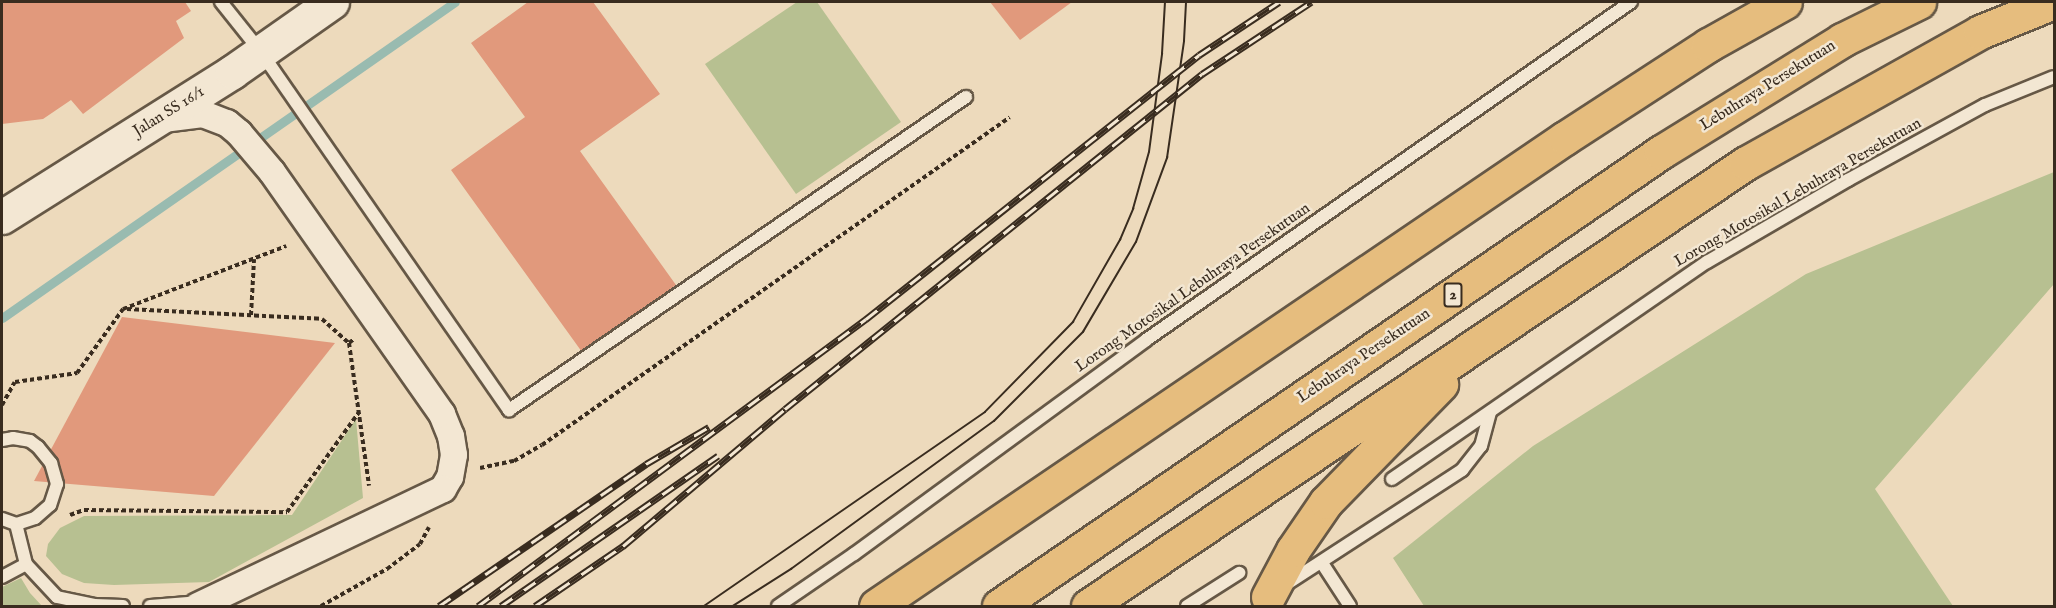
<!DOCTYPE html>
<html>
<head>
<meta charset="utf-8">
<style>
	body { margin:0 }
	#map { position:relative; width:2056px; height:608px; overflow:hidden; background:#eddabc; font-family:"IM FELL English",serif }
	div>[style] { position:absolute }
	[style*='--x'] { left:calc(var(--x)*1px); top:calc(var(--y)*1px); width:calc(var(--w)*1px); rotate:calc(var(--a)*1deg) }
	.green>* { inset:0; background:#b7c091 }
	.stream>* { height:9px; margin:-4.5px; padding:0 4.5px; transform-origin:4.5px; border-radius:4.5px; background:#99bbb0 }
	.building>* { inset:0; background:#e1997c }
	.path>* { height:4px; margin-top:-2px; transform-origin:0; background:repeating-linear-gradient(90deg,#392c1f 0 4.5px,transparent 0 7.5px) }
	.roads { filter:drop-shadow(2px 0 #665846) drop-shadow(-2px 0 #665846) drop-shadow(0 2px #665846) drop-shadow(0 -2px #665846) }
	.lane>* { height:12px; margin:-6px; padding:0 6px; transform-origin:6px; border-radius:6px; background:#f3e7d3 }
	.street>* { height:26px; margin:-13px; padding:0 13px; transform-origin:13px; border-radius:13px; background:#f3e7d3 }
	.secondary>* { height:33px; margin:-16.5px; padding:0 16.5px; transform-origin:16.5px; border-radius:16.5px; background:#f3e7d3 }
	.highway>* { height:33px; margin:-16.5px; padding:0 16.5px; transform-origin:16.5px; border-radius:16.5px; background:#e6bd7e }
	.tram>* { height:1.5px; margin:-0.75px; padding:0 0.75px; transform-origin:0.75px; border-radius:0.75px; background:#392c1f }
	.rail>* { height:7px; margin-top:-3.5px; transform-origin:0; background:repeating-linear-gradient(90deg,#f3e7d3 0 14px,#392c1f 0 28px); box-sizing:border-box; border-block:2px solid #392c1f }
	span { translate:-50% -50%; white-space:nowrap; text-align:center; line-height:1.15; -webkit-text-stroke:5px #f3e7d3; paint-order:stroke }
	.shield-label span { padding:2px 4px; background:#f3e7d3; border:2px solid; border-radius:4px; -webkit-text-stroke-width:0 }
	.shield-label { font-size:15px; color:#392c1f; font-weight:700 }
	.street-label { font-size:16px; color:#392c1f }
	.frame { position:absolute; inset:0; border:3px solid #392c1f; pointer-events:none }
</style>
</head>
<body>
<div id="map">
	<div class="green">
		<div style="clip-path:polygon(797px 2px,817px 2px,901px 122px,796px 194px,705px 64px)"></div>
		<div style="clip-path:polygon(2054px 172px,2054px 284px,1875px 489px,1953px 606px,1424px 606px,1393px 558px,1533px 446px,1806px 274px)"></div>
		<div style="clip-path:polygon(356px 419px,363px 498px,209px 582px,114px 585px,84px 583px,62px 574px,46px 556px,48px 544px,60px 528px,84px 516px,292px 515px)"></div>
		<div style="clip-path:polygon(21px 578px,30px 593px,42px 606px,2px 606px,2px 587px)"></div>
	</div>
	<div class="stream">
		<div style="--x:2;--y:318;--w:552;--a:-34.9"></div>
	</div>
	<div class="building">
		<div style="clip-path:polygon(2px 2px,185px 2px,191px 11px,176px 21px,184px 38px,83px 114px,71px 100px,43px 119px,2px 124px)"></div>
		<div style="clip-path:polygon(528px 2px,593px 2px,660px 94px,580px 151px,676px 285px,582px 352px,451px 170px,525px 117px,471px 43px)"></div>
		<div style="clip-path:polygon(990px 2px,1072px 2px,1020px 40px)"></div>
		<div style="clip-path:polygon(122px 317px,335px 343px,214px 496px,34px 481px)"></div>
	</div>
	<div class="path">
		<div style="--x:127;--y:309;--w:195;--a:2.9"></div>
		<div style="--x:322;--y:319;--w:36;--a:42"></div>
		<div style="--x:349;--y:343;--w:6;--a:-39"></div>
		<div style="--x:251;--y:315;--w:56;--a:-86.9"></div>
		<div style="--x:349;--y:343;--w:144;--a:82"></div>
		<div style="--x:2;--y:405;--w:26;--a:-61"></div>
		<div style="--x:15;--y:382;--w:63;--a:-8.3"></div>
		<div style="--x:77;--y:373;--w:79;--a:-54.3"></div>
		<div style="--x:123;--y:309;--w:175;--a:-21.1"></div>
		<div style="--x:480;--y:468;--w:35;--a:-12"></div>
		<div style="--x:514;--y:461;--w:32;--a:-30"></div>
		<div style="--x:542;--y:445;--w:571;--a:-35.02"></div>
		<div style="--x:70;--y:515;--w:15;--a:-20"></div>
		<div style="--x:84;--y:510;--w:203;--a:0.6"></div>
		<div style="--x:287;--y:512;--w:123;--a:-54.2"></div>
		<div style="--x:321;--y:606;--w:76;--a:-29.3"></div>
		<div style="--x:387;--y:569;--w:41;--a:-37.1"></div>
		<div style="--x:420;--y:544;--w:19;--a:-62"></div>
	</div>
	<div class="roads">
		<div class="lane">
			<div style="--x:221;--y:2;--w:64;--a:51.3"></div>
			<div style="--x:261;--y:52;--w:436;--a:55.3"></div>
			<div style="--x:509;--y:410;--w:554;--a:-34.41"></div>
			<div style="--x:2;--y:440;--w:11;--a:-10"></div>
			<div style="--x:13;--y:438;--w:17;--a:10"></div>
			<div style="--x:30;--y:441;--w:10;--a:37"></div>
			<div style="--x:38;--y:447;--w:21;--a:51"></div>
			<div style="--x:51;--y:463;--w:22;--a:74"></div>
			<div style="--x:57;--y:484;--w:22;--a:108"></div>
			<div style="--x:50;--y:505;--w:20;--a:139"></div>
			<div style="--x:35;--y:518;--w:20;--a:162"></div>
			<div style="--x:16;--y:524;--w:15;--a:-160"></div>
			<div style="--x:1392;--y:479;--w:383;--a:-34.6"></div>
			<div style="--x:1707;--y:262;--w:163;--a:-30.2"></div>
			<div style="--x:1848;--y:180;--w:156;--a:-28.7"></div>
			<div style="--x:1985;--y:105;--w:74;--a:-22.1"></div>
			<div style="--x:1322;--y:563;--w:51;--a:56.9"></div>
			<div style="--x:26;--y:564;--w:45;--a:46.8"></div>
			<div style="--x:57;--y:597;--w:38;--a:12"></div>
			<div style="--x:94;--y:605;--w:29;--a:2"></div>
			<div style="--x:2;--y:577;--w:27;--a:-28"></div>
			<div style="--x:26;--y:564;--w:41;--a:-104"></div>
			<div style="--x:1282;--y:587;--w:215;--a:-33"></div>
			<div style="--x:1462;--y:470;--w:31;--a:-52"></div>
			<div style="--x:1481;--y:446;--w:35;--a:-75"></div>
			<div style="--x:150;--y:606;--w:51;--a:-4.5"></div>
			<div style="--x:778;--y:606;--w:92;--a:-34.4"></div>
			<div style="--x:854;--y:554;--w:362;--a:-36.2"></div>
			<div style="--x:1146;--y:340;--w:591;--a:-34.87"></div>
			<div style="--x:1187;--y:606;--w:62;--a:-32.4"></div>
		</div>
		<div class="street">
			<div style="--x:163;--y:119;--w:40;--a:-7.1"></div>
			<div style="--x:203;--y:114;--w:26;--a:21"></div>
			<div style="--x:227;--y:123;--w:16;--a:40"></div>
			<div style="--x:239;--y:133;--w:51;--a:49.8"></div>
			<div style="--x:272;--y:172;--w:296;--a:54.9"></div>
			<div style="--x:442;--y:414;--w:24;--a:68"></div>
			<div style="--x:451;--y:436;--w:19;--a:81"></div>
			<div style="--x:454;--y:455;--w:22;--a:100"></div>
			<div style="--x:450;--y:477;--w:14;--a:120"></div>
			<div style="--x:443;--y:489;--w:272;--a:154.5"></div>
		</div>
		<div class="secondary">
			<div style="--x:2;--y:217;--w:272;--a:-32.2"></div>
			<div style="--x:232;--y:72;--w:122;--a:-35"></div>
		</div>
		<div class="highway">
			<div style="--x:1268;--y:597;--w:53;--a:-62"></div>
			<div style="--x:1293;--y:550;--w:58;--a:-55.5"></div>
			<div style="--x:1326;--y:502;--w:165;--a:-45.7"></div>
			<div style="--x:876;--y:606;--w:833;--a:-34.19"></div>
			<div style="--x:1565;--y:138;--w:171;--a:-33"></div>
			<div style="--x:1708;--y:45;--w:88;--a:-29.2"></div>
			<div style="--x:999;--y:606;--w:803;--a:-34.44"></div>
			<div style="--x:1661;--y:152;--w:213;--a:-31.7"></div>
			<div style="--x:1842;--y:40;--w:86;--a:-26.3"></div>
			<div style="--x:1088;--y:606;--w:793;--a:-33.95"></div>
			<div style="--x:1746;--y:163;--w:268;--a:-29.2"></div>
			<div style="--x:1980;--y:32;--w:80;--a:-22.1"></div>
		</div>
	</div>
	<div class="tram">
		<div style="--x:704;--y:606;--w:341;--a:-34.6"></div>
		<div style="--x:985;--y:412;--w:126;--a:-45.6"></div>
		<div style="--x:1073;--y:322;--w:95;--a:-60.2"></div>
		<div style="--x:1120;--y:240;--w:34;--a:-67"></div>
		<div style="--x:1133;--y:209;--w:59;--a:-74.3"></div>
		<div style="--x:1149;--y:152;--w:99;--a:-82.4"></div>
		<div style="--x:1162;--y:54;--w:52;--a:-86.7"></div>
		<div style="--x:733;--y:606;--w:69;--a:-32.5"></div>
		<div style="--x:791;--y:569;--w:251;--a:-36.1"></div>
		<div style="--x:994;--y:421;--w:126;--a:-45"></div>
		<div style="--x:1083;--y:332;--w:104;--a:-59.5"></div>
		<div style="--x:1136;--y:242;--w:90;--a:-69.7"></div>
		<div style="--x:1167;--y:158;--w:118;--a:-81.7"></div>
		<div style="--x:1184;--y:41;--w:39;--a:-87"></div>
	</div>
	<div class="rail">
		<div style="--x:439;--y:606;--w:251;--a:-34.4"></div>
		<div style="--x:646;--y:464;--w:73;--a:-30.4"></div>
		<div style="--x:478;--y:606;--w:483;--a:-36.5"></div>
		<div style="--x:866;--y:319;--w:425;--a:-38.4"></div>
		<div style="--x:1199;--y:55;--w:96;--a:-33.5"></div>
		<div style="--x:501;--y:606;--w:264;--a:-34.7"></div>
		<div style="--x:535;--y:606;--w:107;--a:-34.3"></div>
		<div style="--x:623;--y:546;--w:212;--a:-40.2"></div>
		<div style="--x:785;--y:409;--w:535;--a:-38.78"></div>
		<div style="--x:1202;--y:74;--w:131;--a:-33.4"></div>
	</div>
	<div class="shield-label">
		<span style="left:1453px;top:295px">2</span>
	</div>
	<div class="street-label">
		<span style="left:1768px;top:86px;rotate:-32deg">Lebuhraya Persekutuan</span>
		<span style="left:169px;top:112px;rotate:-32deg">Jalan SS 16/1</span>
		<span style="left:1798px;top:193px;rotate:-30deg">Lorong Motosikal Lebuhraya Persekutuan</span>
		<span style="left:1193px;top:288px;rotate:-35deg">Lorong Motosikal Lebuhraya Persekutuan</span>
		<span style="left:1364px;top:356px;rotate:-34deg">Lebuhraya Persekutuan</span>
	</div>
	<div class="frame"></div>
</div>
</body>
</html>
